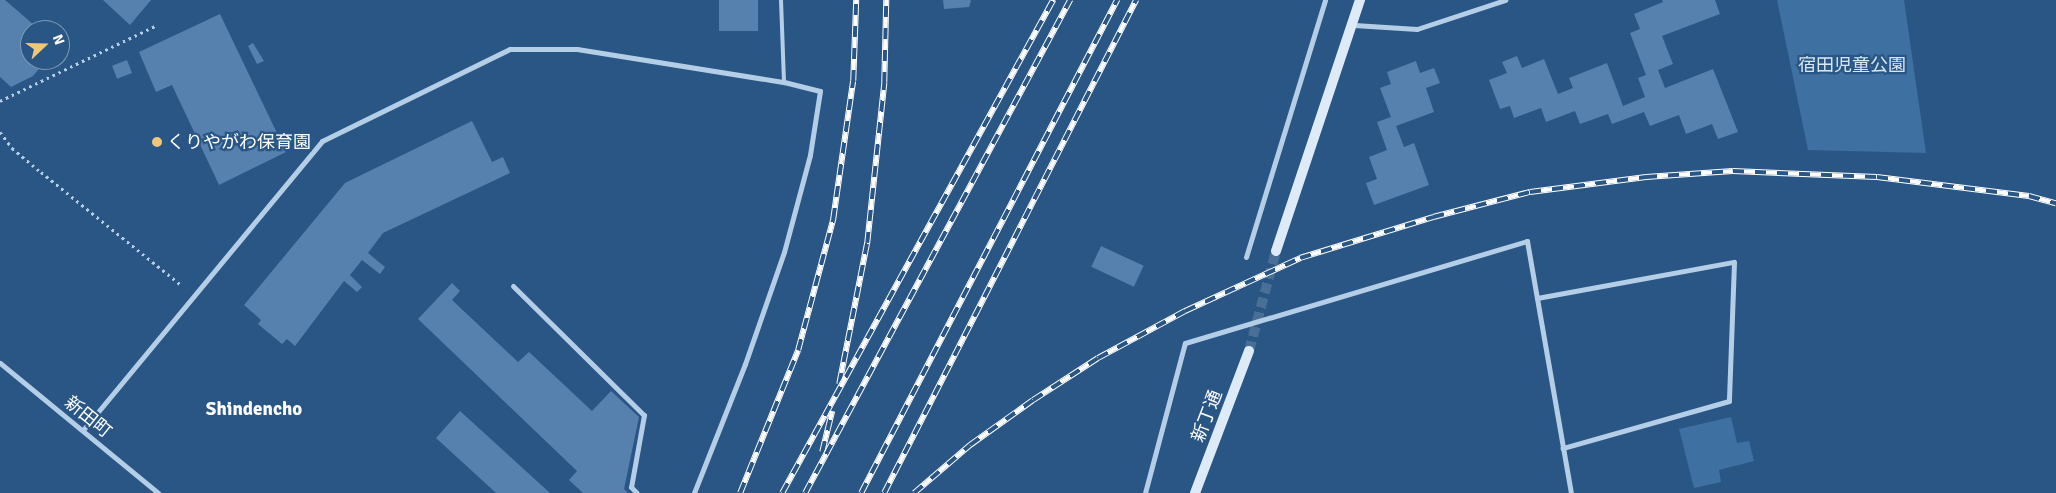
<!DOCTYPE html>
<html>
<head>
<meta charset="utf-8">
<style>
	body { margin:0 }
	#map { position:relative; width:2056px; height:493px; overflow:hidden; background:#295685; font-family:Signika,"Noto Sans JP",sans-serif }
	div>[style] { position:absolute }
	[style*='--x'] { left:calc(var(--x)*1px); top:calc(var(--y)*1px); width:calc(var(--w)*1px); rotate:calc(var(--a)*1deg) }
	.green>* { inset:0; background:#3e70a1 }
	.building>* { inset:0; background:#5681ae; transform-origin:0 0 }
	.secondary-tunnel>* { height:10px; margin-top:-5px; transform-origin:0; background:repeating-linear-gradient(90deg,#496f97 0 10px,transparent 0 15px) }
	.path>* { height:3px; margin-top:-1.5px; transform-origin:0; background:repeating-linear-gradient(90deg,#b4cee7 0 2.5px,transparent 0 6.5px) }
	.lane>* { height:4px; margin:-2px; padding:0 2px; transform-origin:2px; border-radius:2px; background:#b4cee7 }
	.street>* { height:5px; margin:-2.5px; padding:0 2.5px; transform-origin:2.5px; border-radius:2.5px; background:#b4cee7 }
	.secondary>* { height:10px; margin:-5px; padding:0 5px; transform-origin:5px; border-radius:5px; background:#ddeaf7 }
	.rail>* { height:5.5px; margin-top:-2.75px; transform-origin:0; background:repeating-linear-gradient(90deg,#295685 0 11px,#fff 0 22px); box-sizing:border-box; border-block:1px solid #fff }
	.dots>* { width:14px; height:14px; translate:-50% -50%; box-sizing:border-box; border:2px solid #295685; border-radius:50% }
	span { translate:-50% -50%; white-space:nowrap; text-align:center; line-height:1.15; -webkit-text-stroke:4.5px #295685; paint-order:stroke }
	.park-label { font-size:18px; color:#d7e7f6 }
	.poi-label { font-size:18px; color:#fff }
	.left { translate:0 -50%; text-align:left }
	.street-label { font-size:18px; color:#fff }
	.neighbourhood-label { font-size:19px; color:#fff; font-weight:700 }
	.north { position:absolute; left:20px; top:20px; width:50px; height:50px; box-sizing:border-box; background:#295685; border:1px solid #7f9ab6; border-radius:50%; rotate:69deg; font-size:14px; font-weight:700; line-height:20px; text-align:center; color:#fff }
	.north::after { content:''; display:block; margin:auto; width:18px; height:22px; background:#eec77b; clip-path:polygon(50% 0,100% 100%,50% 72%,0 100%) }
</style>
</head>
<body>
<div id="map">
	<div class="green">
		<div style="clip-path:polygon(1777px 0,1904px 0,1926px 153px,1808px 150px)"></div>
		<div style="clip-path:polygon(1731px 417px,1737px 443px,1749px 441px,1754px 461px,1719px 470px,1721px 482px,1694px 488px,1679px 429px)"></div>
	</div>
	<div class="building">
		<div style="clip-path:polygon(0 0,5px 0,34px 25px,36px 30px,30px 30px,30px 60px,46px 60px,33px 76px,11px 87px,0 77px)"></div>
		<div style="clip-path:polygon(103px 0,151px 0,130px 25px)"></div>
		<div style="left:719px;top:0;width:39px;height:31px"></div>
		<div style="clip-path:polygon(943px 0,971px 0,969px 7px,944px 9px)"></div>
		<div style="clip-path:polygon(1662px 0,1715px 0,1720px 14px,1662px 36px,1673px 64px,1658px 70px,1665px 88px,1713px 69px,1738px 132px,1718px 139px,1712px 124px,1686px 134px,1679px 115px,1650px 126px,1644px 112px,1612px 124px,1608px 114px,1580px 124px,1575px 111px,1546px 122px,1541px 108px,1514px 118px,1510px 106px,1500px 109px,1489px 80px,1507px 73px,1502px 62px,1517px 56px,1522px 68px,1544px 59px,1558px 94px,1573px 88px,1569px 78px,1607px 63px,1623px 106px,1645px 97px,1638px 78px,1646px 75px,1630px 33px,1640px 29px,1634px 14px,1663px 2px)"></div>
		<div style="clip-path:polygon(220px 14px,286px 152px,219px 185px,172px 85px,156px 92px,139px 52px)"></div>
		<div style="clip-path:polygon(253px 43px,264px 61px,257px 64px,248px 46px)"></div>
		<div style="left:127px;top:60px;width:14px;height:16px;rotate:69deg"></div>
		<div style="clip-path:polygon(1416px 61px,1420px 73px,1434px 68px,1440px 83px,1426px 88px,1434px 112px,1396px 126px,1404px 147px,1414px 143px,1429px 185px,1374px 205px,1366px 183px,1377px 179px,1369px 157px,1387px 150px,1377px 122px,1391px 117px,1380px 88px,1391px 84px,1387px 72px)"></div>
		<div style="clip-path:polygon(472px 121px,492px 162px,503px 157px,510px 173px,383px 233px,368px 253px,385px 267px,380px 274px,362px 260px,350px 275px,362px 287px,357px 292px,344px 281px,295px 346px,287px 339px,282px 344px,258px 324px,261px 320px,244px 305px,345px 183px)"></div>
		<div style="left:1101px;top:246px;width:47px;height:23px;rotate:25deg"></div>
		<div style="clip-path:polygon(452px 283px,460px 291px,452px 300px,518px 362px,529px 352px,592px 411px,611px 391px,639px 417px,624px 489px,628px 493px,583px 493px,569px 480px,577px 471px,418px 319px)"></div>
		<div style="clip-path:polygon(460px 411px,550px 493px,496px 493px,436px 438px)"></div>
	</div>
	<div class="secondary-tunnel">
		<div style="--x:1249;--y:351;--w:104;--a:-74.9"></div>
	</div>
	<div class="path">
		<div style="--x:0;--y:101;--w:172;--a:-25.8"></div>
		<div style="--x:0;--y:132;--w:20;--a:53"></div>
		<div style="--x:12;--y:148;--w:38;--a:40"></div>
		<div style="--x:41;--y:172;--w:180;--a:38.9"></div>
	</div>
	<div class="lane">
		<div style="--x:781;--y:0;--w:82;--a:87.9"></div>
	</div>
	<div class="street">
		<div style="--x:1354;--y:25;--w:63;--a:3.6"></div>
		<div style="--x:1417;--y:29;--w:93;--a:-18.2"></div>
		<div style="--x:1246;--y:257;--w:269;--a:-72.9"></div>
		<div style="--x:513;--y:286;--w:184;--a:44.6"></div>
		<div style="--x:644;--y:415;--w:73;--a:100.2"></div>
		<div style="--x:631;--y:487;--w:8;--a:45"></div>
		<div style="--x:1537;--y:298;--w:200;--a:-10.4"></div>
		<div style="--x:1734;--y:262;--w:139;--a:92.1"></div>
		<div style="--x:1729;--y:401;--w:173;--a:164.2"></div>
		<div style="--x:0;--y:363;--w:205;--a:39.4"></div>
		<div style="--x:83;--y:430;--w:375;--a:-50.4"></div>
		<div style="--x:322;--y:141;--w:209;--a:-26.1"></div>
		<div style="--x:510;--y:49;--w:67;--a:0"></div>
		<div style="--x:577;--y:49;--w:210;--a:9.1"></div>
		<div style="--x:784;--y:82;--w:37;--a:14"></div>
		<div style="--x:820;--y:91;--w:65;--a:98.9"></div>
		<div style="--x:810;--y:155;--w:100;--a:105"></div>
		<div style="--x:784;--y:252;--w:119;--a:109.2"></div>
		<div style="--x:745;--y:364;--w:139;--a:111.6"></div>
		<div style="--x:1145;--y:493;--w:155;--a:-75.1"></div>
		<div style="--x:1185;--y:343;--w:357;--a:-16.6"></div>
		<div style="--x:1527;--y:241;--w:256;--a:80.1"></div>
	</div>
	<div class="secondary">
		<div style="--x:1276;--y:251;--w:265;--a:-71.5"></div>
		<div style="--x:1195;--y:493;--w:152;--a:-69.2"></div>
	</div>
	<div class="rail">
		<div style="--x:839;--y:384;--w:144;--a:-78.8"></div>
		<div style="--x:867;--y:243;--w:161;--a:-83.9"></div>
		<div style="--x:884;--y:83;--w:83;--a:-88.6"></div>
		<div style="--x:822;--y:452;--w:42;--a:-76.3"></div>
		<div style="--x:740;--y:493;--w:154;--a:-67.9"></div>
		<div style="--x:798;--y:350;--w:136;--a:-75"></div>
		<div style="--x:833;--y:219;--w:139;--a:-81.8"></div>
		<div style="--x:853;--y:81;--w:81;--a:-87.9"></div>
		<div style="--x:782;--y:493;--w:563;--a:-61.2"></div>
		<div style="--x:805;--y:493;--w:560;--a:-61.74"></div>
		<div style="--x:861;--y:493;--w:556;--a:-62.56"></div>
		<div style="--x:884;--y:493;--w:554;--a:-62.93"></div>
		<div style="--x:914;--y:493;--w:74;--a:-40.6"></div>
		<div style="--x:970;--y:445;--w:77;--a:-35.5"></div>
		<div style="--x:1033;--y:400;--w:77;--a:-32.9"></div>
		<div style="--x:1098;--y:358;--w:99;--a:-28.4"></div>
		<div style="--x:1185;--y:311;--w:127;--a:-24.7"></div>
		<div style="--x:1300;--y:258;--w:139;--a:-17.1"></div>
		<div style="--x:1433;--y:217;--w:100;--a:-14.5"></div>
		<div style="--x:1530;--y:192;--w:117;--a:-7.4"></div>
		<div style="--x:1646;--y:177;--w:87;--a:-3.9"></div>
		<div style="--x:1733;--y:171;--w:144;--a:2.4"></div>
		<div style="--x:1877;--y:177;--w:153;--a:7.1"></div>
		<div style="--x:2029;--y:196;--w:28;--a:15"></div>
	</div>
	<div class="dots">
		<div style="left:157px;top:142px;background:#eec77b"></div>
	</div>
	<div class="park-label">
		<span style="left:1852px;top:65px">宿田児童公園</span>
	</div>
	<div class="poi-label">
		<span class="left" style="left:167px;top:142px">くりやがわ保育園</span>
	</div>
	<div class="street-label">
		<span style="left:1207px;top:416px;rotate:-69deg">新丁通</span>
		<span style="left:88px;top:417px;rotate:39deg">新田町</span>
	</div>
	<div class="neighbourhood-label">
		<span style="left:254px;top:410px">Shindencho</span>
	</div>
	<div class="north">N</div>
</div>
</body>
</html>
